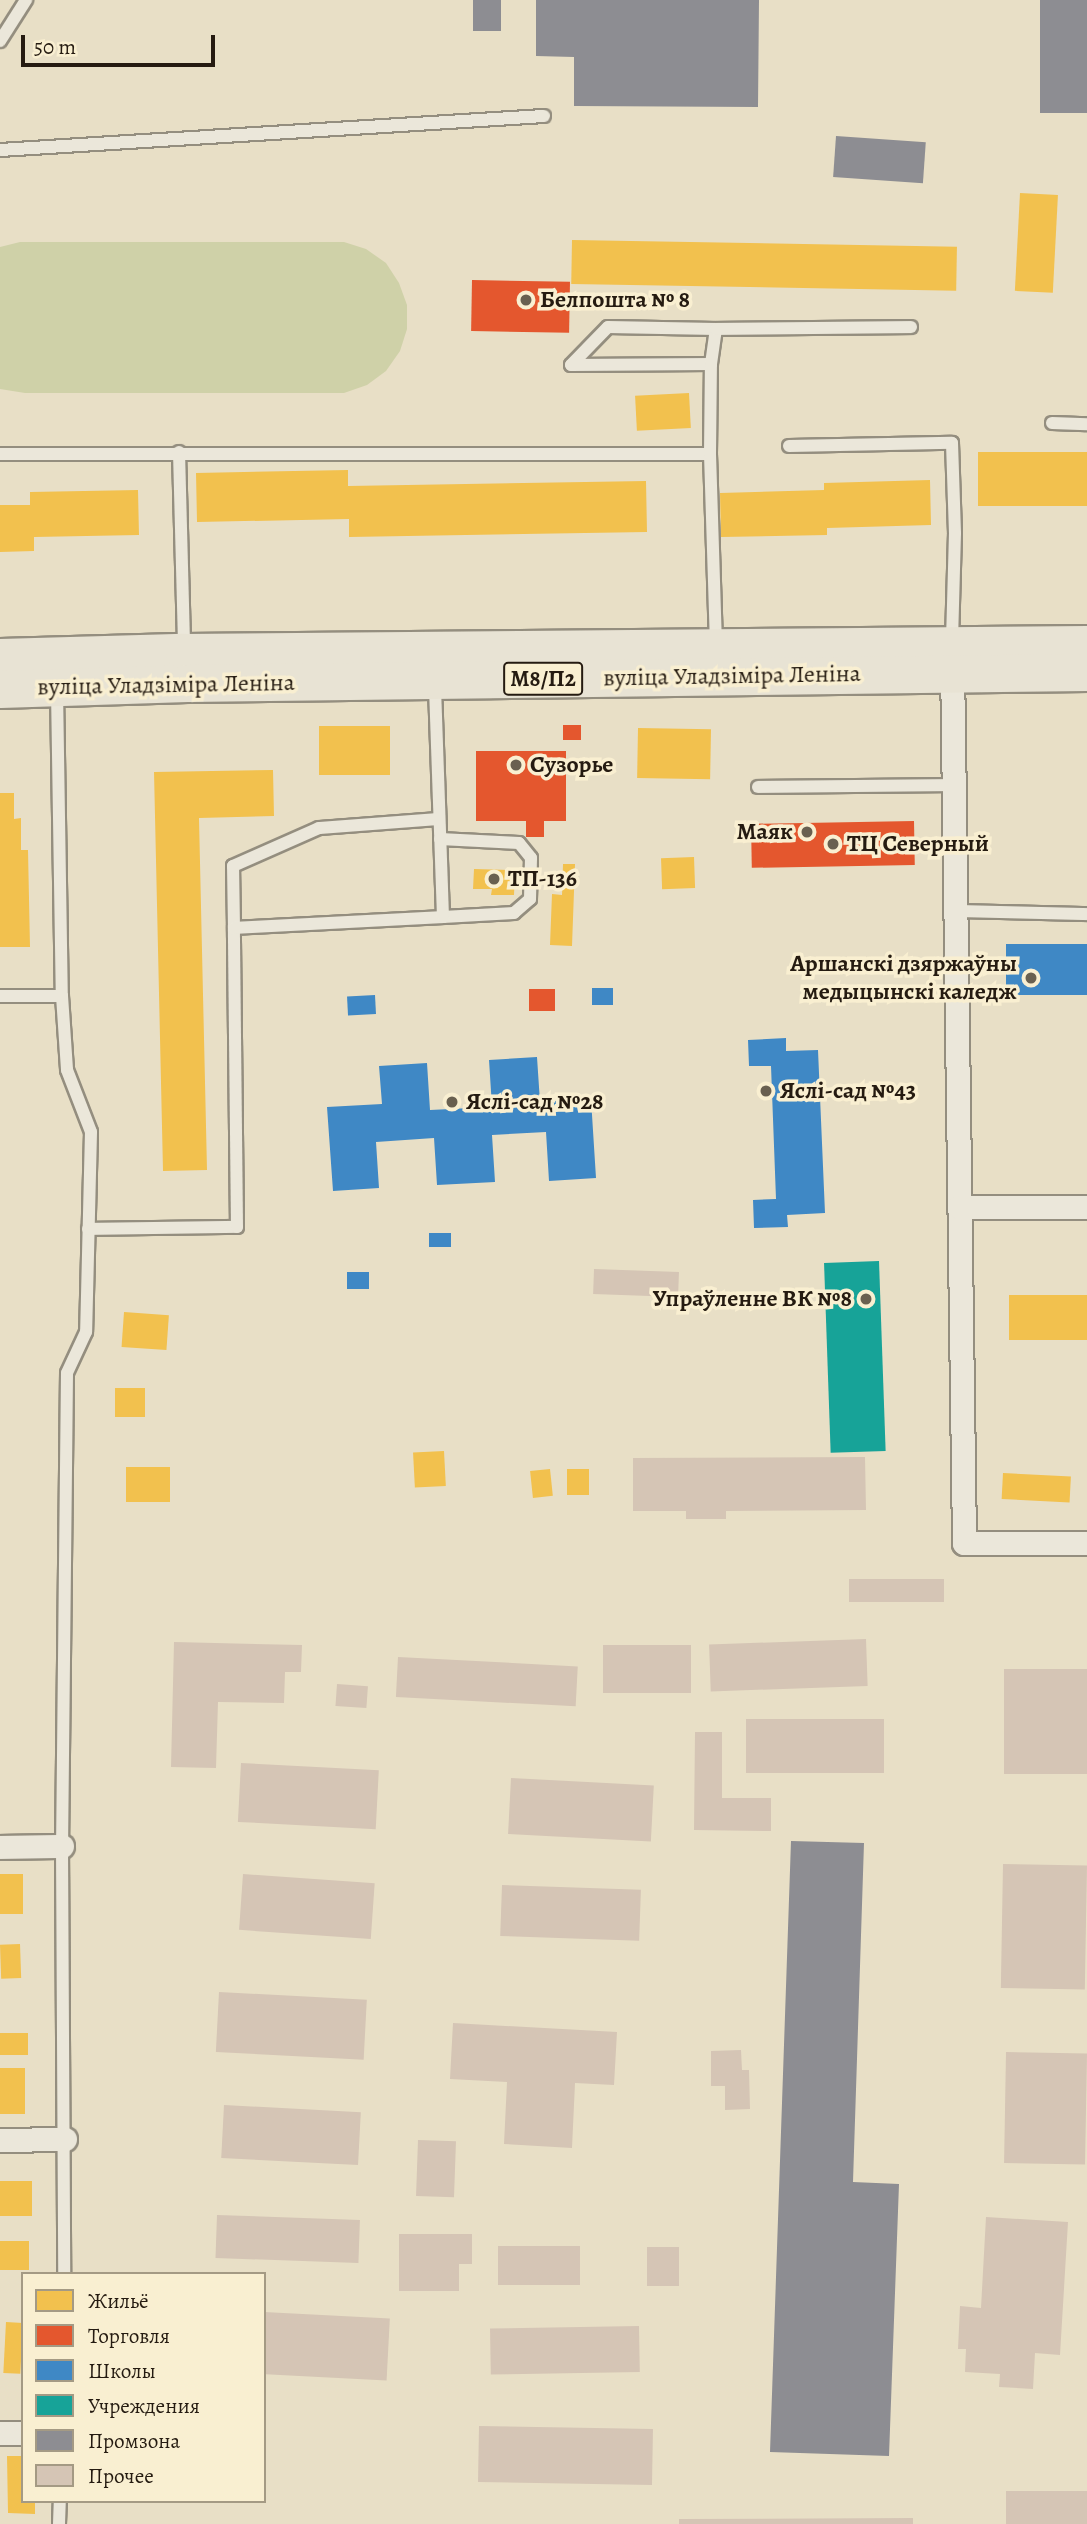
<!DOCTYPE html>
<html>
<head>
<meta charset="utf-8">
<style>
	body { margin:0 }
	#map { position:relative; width:1087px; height:2524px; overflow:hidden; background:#e8dfc6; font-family:Alegreya,serif }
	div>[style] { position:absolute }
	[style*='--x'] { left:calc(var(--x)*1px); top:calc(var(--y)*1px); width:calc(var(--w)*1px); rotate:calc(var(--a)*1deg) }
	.green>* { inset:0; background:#cfd1a8 }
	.homes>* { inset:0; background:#f2c14e; transform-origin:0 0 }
	.shops>* { inset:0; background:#e4572e; transform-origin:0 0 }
	.schools>* { inset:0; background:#3f88c5; transform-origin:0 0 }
	.public>* { inset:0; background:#17a398; transform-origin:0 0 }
	.industry>* { inset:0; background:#8d8d92; transform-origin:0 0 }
	.building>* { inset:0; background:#d5c5b5; transform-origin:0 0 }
	.roads { filter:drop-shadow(2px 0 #948e7f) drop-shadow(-2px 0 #948e7f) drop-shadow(0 2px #948e7f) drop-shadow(0 -2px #948e7f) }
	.service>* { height:12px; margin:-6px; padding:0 6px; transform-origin:6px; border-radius:6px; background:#ebe7da }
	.minor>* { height:23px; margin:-11.5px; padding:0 11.5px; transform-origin:11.5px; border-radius:11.5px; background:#ebe7da }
	.primary>* { height:37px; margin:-18.5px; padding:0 18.5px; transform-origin:18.5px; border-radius:18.5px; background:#e8e3d4 }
	.dots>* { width:19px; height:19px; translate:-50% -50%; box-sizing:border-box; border:4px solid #f9efd1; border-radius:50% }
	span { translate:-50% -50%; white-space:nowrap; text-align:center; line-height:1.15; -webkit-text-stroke:7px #f9efd1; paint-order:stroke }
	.shield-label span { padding:2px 5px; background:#f9efd1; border:2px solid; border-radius:5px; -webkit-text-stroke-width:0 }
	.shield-label { font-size:23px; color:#251b11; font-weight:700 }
	.poi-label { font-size:24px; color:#251b11; font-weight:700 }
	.left { translate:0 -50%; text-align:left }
	.right { translate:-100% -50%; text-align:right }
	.street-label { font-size:24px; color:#251b11 }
	.legend { position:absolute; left:21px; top:2272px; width:245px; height:231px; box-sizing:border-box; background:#f9efd1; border:2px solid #a49a84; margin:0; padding:9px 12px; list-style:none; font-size:21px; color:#251b11 }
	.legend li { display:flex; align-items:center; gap:14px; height:35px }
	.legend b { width:35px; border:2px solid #a49a84 }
	.scale { position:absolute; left:21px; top:35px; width:194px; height:32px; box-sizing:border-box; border:4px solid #251b11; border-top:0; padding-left:9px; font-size:21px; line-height:24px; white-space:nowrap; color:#251b11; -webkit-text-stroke:5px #f9efd1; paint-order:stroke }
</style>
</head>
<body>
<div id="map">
	<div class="green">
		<div style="clip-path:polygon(20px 242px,344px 242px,366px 249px,386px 263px,399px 283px,407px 305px,407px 329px,400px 351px,386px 371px,367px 385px,344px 393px,25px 393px,0 389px,0 247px)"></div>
	</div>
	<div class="homes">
		<div style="left:1020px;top:193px;width:38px;height:98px;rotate:3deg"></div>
		<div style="left:572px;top:240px;width:385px;height:44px;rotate:1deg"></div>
		<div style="left:689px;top:393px;width:35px;height:54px;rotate:87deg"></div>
		<div style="left:1087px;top:452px;width:54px;height:109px;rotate:90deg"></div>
		<div style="clip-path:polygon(348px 470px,348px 486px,646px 481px,647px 532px,349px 537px,349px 519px,197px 522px,196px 473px)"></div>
		<div style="clip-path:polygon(930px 480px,931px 525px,827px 528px,827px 535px,721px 537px,720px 493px,824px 490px,824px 483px)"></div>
		<div style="clip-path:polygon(138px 490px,139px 535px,34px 537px,34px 551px,0 552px,0 505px,30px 505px,30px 492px)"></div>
		<div style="left:319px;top:726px;width:71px;height:49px"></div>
		<div style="left:638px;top:728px;width:73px;height:50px;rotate:1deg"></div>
		<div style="clip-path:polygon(273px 770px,274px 816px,199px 818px,207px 1170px,163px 1171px,154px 772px)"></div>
		<div style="clip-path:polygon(0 793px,14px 793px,14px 819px,21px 818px,21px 850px,28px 850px,30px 947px,0 947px)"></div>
		<div style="left:694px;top:857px;width:31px;height:33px;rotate:88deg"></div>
		<div style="clip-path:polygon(563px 864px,575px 864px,572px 946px,550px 945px,552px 894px,562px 895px)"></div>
		<div style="clip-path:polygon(474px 869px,515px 870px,514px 895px,491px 895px,492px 889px,473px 889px)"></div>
		<div style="left:1087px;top:1295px;width:45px;height:78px;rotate:90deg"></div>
		<div style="left:124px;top:1312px;width:45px;height:35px;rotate:4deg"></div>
		<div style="left:115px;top:1388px;width:30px;height:29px"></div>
		<div style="left:444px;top:1451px;width:35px;height:31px;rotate:87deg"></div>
		<div style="left:126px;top:1467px;width:44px;height:35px"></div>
		<div style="left:550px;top:1469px;width:27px;height:20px;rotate:84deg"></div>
		<div style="left:567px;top:1469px;width:22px;height:26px"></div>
		<div style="left:1003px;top:1473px;width:68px;height:26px;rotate:3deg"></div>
		<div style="left:0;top:1874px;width:23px;height:40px"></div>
		<div style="left:20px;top:1944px;width:34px;height:20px;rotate:88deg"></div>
		<div style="left:0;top:2033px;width:28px;height:22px"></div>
		<div style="left:0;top:2068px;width:25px;height:46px"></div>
		<div style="left:0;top:2181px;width:32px;height:35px"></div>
		<div style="left:0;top:2241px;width:29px;height:29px"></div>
		<div style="left:6px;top:2322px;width:17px;height:51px;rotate:3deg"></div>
		<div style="clip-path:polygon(7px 2456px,23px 2456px,23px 2501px,35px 2501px,35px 2514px,8px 2513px)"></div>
	</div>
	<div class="shops">
		<div style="left:472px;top:280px;width:98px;height:51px;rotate:1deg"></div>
		<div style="left:563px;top:725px;width:18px;height:15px"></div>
		<div style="clip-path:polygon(476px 751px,566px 751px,566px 821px,544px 821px,544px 837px,526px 837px,526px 821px,476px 821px)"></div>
		<div style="left:914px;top:821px;width:44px;height:163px;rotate:89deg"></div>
		<div style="left:529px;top:989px;width:26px;height:22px"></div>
	</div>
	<div class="schools">
		<div style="left:1087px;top:944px;width:51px;height:81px;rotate:90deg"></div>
		<div style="left:592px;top:988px;width:21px;height:17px"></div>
		<div style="left:375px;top:995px;width:19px;height:28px;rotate:87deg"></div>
		<div style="clip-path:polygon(786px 1038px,786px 1051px,818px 1050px,825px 1213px,787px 1215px,788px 1227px,754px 1228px,753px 1200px,776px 1199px,771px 1066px,749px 1066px,748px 1040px)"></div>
		<div style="clip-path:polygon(537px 1057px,540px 1102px,591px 1099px,596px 1178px,549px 1181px,546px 1132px,492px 1135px,495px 1182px,437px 1185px,434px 1138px,376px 1142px,379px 1188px,333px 1191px,327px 1107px,382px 1104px,379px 1066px,427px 1063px,430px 1110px,492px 1107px,489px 1060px)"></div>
		<div style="left:429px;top:1233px;width:22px;height:14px"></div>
		<div style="left:347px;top:1272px;width:22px;height:17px"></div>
	</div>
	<div class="public">
		<div style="left:879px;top:1261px;width:190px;height:55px;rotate:88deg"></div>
	</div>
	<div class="industry">
		<div style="left:473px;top:0;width:28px;height:31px"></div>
		<div style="clip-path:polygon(536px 0,759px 0,758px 107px,574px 106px,574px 57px,536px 56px)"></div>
		<div style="left:1040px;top:0;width:47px;height:113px"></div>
		<div style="left:836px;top:136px;width:90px;height:41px;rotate:4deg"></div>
		<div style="clip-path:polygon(791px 1841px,864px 1843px,853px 2182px,899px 2184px,889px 2456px,770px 2452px)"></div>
	</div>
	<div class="building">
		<div style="left:594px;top:1269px;width:85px;height:25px;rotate:2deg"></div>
		<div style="clip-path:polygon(865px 1457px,866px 1510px,726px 1511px,726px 1519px,686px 1519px,686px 1511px,633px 1511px,633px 1458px)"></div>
		<div style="left:849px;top:1579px;width:95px;height:23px"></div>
		<div style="left:866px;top:1639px;width:47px;height:157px;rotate:88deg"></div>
		<div style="clip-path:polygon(174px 1642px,302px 1645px,301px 1672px,285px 1672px,284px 1703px,218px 1702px,216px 1768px,171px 1767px)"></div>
		<div style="left:691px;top:1645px;width:48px;height:88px;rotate:90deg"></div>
		<div style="left:398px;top:1657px;width:180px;height:40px;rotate:3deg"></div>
		<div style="left:1004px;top:1669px;width:83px;height:105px"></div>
		<div style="left:337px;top:1684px;width:31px;height:22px;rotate:4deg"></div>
		<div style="left:746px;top:1719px;width:138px;height:54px"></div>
		<div style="clip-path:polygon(695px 1732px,722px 1732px,722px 1798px,771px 1798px,771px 1831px,694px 1830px)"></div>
		<div style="left:241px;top:1763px;width:138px;height:59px;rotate:3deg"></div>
		<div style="left:511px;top:1778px;width:143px;height:56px;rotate:3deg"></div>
		<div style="left:1003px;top:1864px;width:84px;height:124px;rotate:1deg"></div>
		<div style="left:243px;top:1874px;width:132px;height:56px;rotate:4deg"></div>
		<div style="left:502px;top:1885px;width:139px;height:51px;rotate:2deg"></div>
		<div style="left:219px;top:1992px;width:148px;height:60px;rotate:3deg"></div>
		<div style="clip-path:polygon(453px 2023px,617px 2032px,614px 2085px,575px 2083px,572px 2148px,504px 2144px,507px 2082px,450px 2079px)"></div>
		<div style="clip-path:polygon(741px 2050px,742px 2070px,749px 2070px,750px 2109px,725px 2110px,725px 2086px,711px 2086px,711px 2051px)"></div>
		<div style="left:1006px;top:2052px;width:81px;height:111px;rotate:1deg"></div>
		<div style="left:224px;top:2105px;width:137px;height:53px;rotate:3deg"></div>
		<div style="left:418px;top:2140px;width:38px;height:56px;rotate:2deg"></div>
		<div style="left:217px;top:2215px;width:143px;height:43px;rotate:2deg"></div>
		<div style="clip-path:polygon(986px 2217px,1068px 2222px,1060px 2355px,1035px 2353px,1033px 2389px,999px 2387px,1000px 2374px,965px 2372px,966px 2349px,958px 2349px,960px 2306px,981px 2308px)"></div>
		<div style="clip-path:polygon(399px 2234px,472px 2234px,472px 2264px,459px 2264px,459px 2291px,399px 2291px)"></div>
		<div style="left:498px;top:2246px;width:82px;height:39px"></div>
		<div style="left:647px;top:2247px;width:32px;height:39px"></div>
		<div style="left:264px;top:2312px;width:126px;height:62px;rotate:3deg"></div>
		<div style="left:639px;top:2326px;width:46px;height:149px;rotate:89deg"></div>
		<div style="left:479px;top:2426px;width:174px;height:56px;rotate:1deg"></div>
		<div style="left:1087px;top:2491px;width:33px;height:81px;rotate:90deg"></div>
		<div style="clip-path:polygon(913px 2518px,913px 2524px,679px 2524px,679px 2519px)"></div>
	</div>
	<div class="roads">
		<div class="service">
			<div style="--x:0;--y:41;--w:49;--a:-57.6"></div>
			<div style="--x:0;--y:150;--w:545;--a:-3.58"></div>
			<div style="--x:711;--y:364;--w:140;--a:179.6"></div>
			<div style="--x:571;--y:365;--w:53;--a:-45.8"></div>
			<div style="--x:608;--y:327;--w:108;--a:1.1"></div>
			<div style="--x:1052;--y:423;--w:35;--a:2"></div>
			<div style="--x:789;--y:446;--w:163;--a:-1.1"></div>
			<div style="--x:952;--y:443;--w:90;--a:88.1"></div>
			<div style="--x:955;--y:533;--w:109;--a:91.6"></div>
			<div style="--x:179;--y:452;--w:196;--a:88.5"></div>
			<div style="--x:0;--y:454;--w:710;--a:0"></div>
			<div style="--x:710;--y:454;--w:190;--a:88.2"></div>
			<div style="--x:710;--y:454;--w:90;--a:-89.4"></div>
			<div style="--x:711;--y:364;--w:35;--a:-82"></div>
			<div style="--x:716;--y:329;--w:195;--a:-0.6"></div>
			<div style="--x:57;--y:690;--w:306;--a:89.1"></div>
			<div style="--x:62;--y:996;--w:74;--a:86.1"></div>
			<div style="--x:67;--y:1070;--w:66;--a:68.8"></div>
			<div style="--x:91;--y:1132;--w:200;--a:91.4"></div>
			<div style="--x:86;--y:1332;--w:45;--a:114.9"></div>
			<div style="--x:67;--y:1373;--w:473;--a:90.6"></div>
			<div style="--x:62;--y:1846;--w:428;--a:89.7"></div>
			<div style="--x:758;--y:787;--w:194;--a:-0.6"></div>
			<div style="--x:440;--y:839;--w:79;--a:2.9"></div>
			<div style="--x:519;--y:843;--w:19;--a:51"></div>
			<div style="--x:531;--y:858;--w:41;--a:91.4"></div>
			<div style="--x:530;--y:899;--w:21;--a:139"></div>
			<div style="--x:514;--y:913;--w:71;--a:176.8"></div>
			<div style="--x:954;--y:911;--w:133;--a:1.3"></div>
			<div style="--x:234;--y:928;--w:62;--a:-90.9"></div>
			<div style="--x:233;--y:866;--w:94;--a:-23.8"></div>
			<div style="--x:319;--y:828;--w:120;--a:-4.3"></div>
			<div style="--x:0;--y:996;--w:62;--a:0"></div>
			<div style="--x:88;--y:1229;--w:149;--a:-0.8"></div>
			<div style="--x:237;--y:1227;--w:299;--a:-90.6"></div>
			<div style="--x:234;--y:928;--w:209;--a:-3"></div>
			<div style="--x:443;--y:917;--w:233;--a:-92"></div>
			<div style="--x:59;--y:2524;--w:23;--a:-88"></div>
		</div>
		<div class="minor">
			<div style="--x:952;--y:661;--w:882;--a:89.22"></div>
			<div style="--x:964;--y:1543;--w:123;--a:0"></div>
			<div style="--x:959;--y:1207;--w:128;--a:0"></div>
			<div style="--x:0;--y:1847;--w:62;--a:-0.9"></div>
			<div style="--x:0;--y:2140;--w:65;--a:-0.9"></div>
			<div style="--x:0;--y:2433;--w:23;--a:0"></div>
		</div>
		<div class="primary">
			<div style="--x:0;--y:657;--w:184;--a:-1.6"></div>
			<div style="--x:184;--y:652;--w:903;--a:-0.51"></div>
			<div style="--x:0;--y:689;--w:187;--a:-1.8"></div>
			<div style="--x:187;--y:683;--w:900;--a:-0.7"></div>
		</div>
	</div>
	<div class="dots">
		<div style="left:526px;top:300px;background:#696050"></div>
		<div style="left:516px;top:765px;background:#696050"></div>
		<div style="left:807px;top:832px;background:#696050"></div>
		<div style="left:833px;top:844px;background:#696050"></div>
		<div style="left:494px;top:879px;background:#696050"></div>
		<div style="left:1031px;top:978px;background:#696050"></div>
		<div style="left:766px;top:1091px;background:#696050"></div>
		<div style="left:452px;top:1102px;background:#696050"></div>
		<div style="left:866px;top:1299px;background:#696050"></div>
	</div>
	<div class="shield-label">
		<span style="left:543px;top:679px">М8/П2</span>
	</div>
	<div class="poi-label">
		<span class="left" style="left:540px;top:300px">Белпошта № 8</span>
		<span class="left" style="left:530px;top:765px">Сузорье</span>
		<span class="right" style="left:793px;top:832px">Маяк</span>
		<span class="left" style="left:847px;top:844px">ТЦ Северный</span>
		<span class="left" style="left:508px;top:879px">ТП-136</span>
		<span class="right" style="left:1017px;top:978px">Аршанскі дзяржаўны<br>медыцынскі каледж</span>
		<span class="left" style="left:780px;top:1091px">Яслі-сад №43</span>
		<span class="left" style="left:466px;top:1102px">Яслі-сад №28</span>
		<span class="right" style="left:852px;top:1299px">Упраўленне ВК №8</span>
	</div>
	<div class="street-label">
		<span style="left:732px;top:676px;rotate:-1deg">вуліца Уладзіміра Леніна</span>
		<span style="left:166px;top:685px;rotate:-1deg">вуліца Уладзіміра Леніна</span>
	</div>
	<ul class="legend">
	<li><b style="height:19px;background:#f2c14e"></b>Жильё</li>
	<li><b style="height:19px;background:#e4572e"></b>Торговля</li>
	<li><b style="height:19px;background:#3f88c5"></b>Школы</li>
	<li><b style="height:19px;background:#17a398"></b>Учреждения</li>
	<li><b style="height:19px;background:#8d8d92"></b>Промзона</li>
	<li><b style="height:19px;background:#d5c5b5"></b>Прочее</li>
	</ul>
	<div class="scale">50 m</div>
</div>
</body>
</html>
